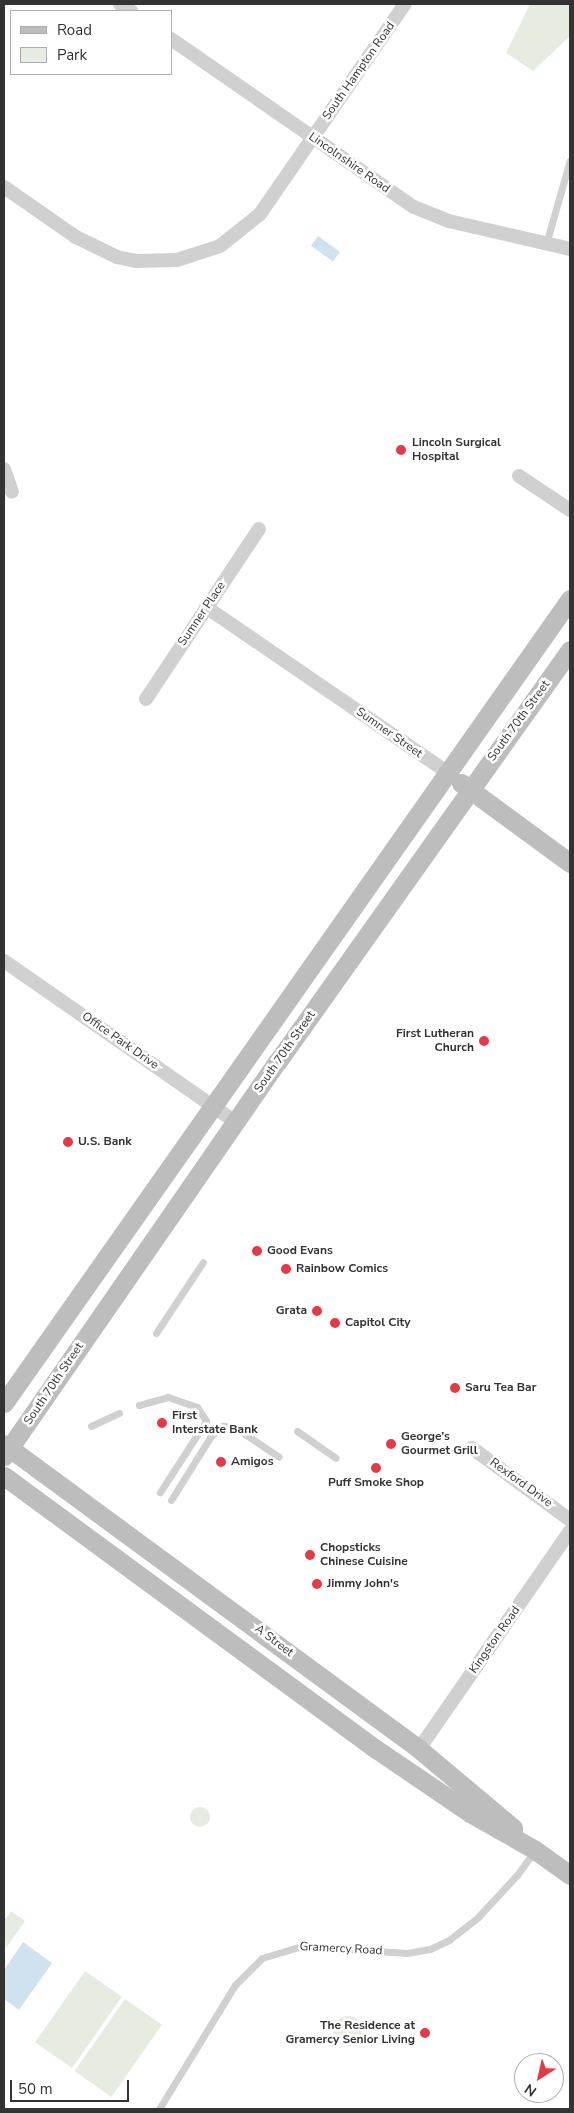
<!DOCTYPE html>
<html>
<head>
<meta charset="utf-8">
<style>
	body { margin:0 }
	#map { position:relative; width:574px; height:2113px; overflow:hidden; background:#fff; font-family:"Nunito Sans",sans-serif }
	div>[style] { position:absolute }
	[style*='--x'] { left:calc(var(--x)*1px); top:calc(var(--y)*1px); width:calc(var(--w)*1px); rotate:calc(var(--a)*1deg) }
	.green>* { inset:0; background:#e6ecdf; transform-origin:0 0 }
	.round { border-radius:50% }
	.water>* { inset:0; background:#cfe2ee; transform-origin:0 0 }
	.lane>* { height:7px; margin:-3.5px; padding:0 3.5px; transform-origin:3.5px; border-radius:3.5px; background:#d0d0d0 }
	.street>* { height:14px; margin:-7px; padding:0 7px; transform-origin:7px; border-radius:7px; background:#d0d0d0 }
	.secondary>* { height:19px; margin:-9.5px; padding:0 9.5px; transform-origin:9.5px; border-radius:9.5px; background:#bdbdbd }
	.dots>* { width:14px; height:14px; translate:-50% -50%; box-sizing:border-box; border:2px solid #fff; border-radius:50% }
	span { translate:-50% -50%; white-space:nowrap; text-align:center; line-height:1.15; -webkit-text-stroke:5px #fff; paint-order:stroke }
	.street-label { font-size:12px; color:#333 }
	.poi-label { font-size:12px; color:#333; font-weight:700 }
	.left { translate:0 -50%; text-align:left }
	.right { translate:-100% -50%; text-align:right }
	.frame { position:absolute; inset:0; border:5px solid #333; pointer-events:none }
	.legend { position:absolute; left:10px; top:10px; width:162px; height:65px; box-sizing:border-box; background:#fff; border:1px solid #adadad; margin:0; padding:6px 9px; list-style:none; font-size:15px; color:#333 }
	.legend li { display:flex; align-items:center; gap:10px; height:25px }
	.legend b { width:25px; border:1px solid #adadad }
	.north { position:absolute; left:514px; top:2053px; width:50px; height:50px; box-sizing:border-box; background:#fff; border:1px solid #adadad; border-radius:50%; rotate:215deg; font-size:14px; font-weight:700; line-height:20px; text-align:center; color:#333 }
	.north::after { content:''; display:block; margin:auto; width:18px; height:22px; background:#e63946; clip-path:polygon(50% 0,100% 100%,50% 72%,0 100%) }
	.scale { position:absolute; left:10px; top:2080px; width:119px; height:22px; box-sizing:border-box; border:2px solid #333; border-top:0; padding-left:6px; font-size:15px; line-height:18px; white-space:nowrap; color:#333; -webkit-text-stroke:4px #fff; paint-order:stroke }
</style>
</head>
<body>
<div id="map">
	<div class="green">
		<div style="clip-path:polygon(530px 4px,570px 4px,570px 36px,533px 71px,506px 53px)"></div>
		<div class="round" style="left:190px;top:1807px;width:20px;height:20px"></div>
		<div style="clip-path:polygon(11px 1911px,25px 1921px,6px 1948px,4px 1921px)"></div>
		<div style="left:85px;top:1971px;width:45px;height:87px;rotate:35deg"></div>
		<div style="left:125px;top:1999px;width:45px;height:88px;rotate:35deg"></div>
		<div class="round" style="left:333px;top:2016px;width:30px;height:30px"></div>
	</div>
	<div class="water">
		<div style="left:318px;top:236px;width:27px;height:12px;rotate:36deg"></div>
		<div style="clip-path:polygon(23px 1942px,52px 1963px,19px 2010px,4px 1999px,4px 1970px)"></div>
	</div>
	<div class="lane">
		<div style="--x:546;--y:244;--w:87;--a:-74.1"></div>
		<div style="--x:156;--y:1333;--w:85;--a:-56.5"></div>
		<div style="--x:139;--y:1405;--w:30;--a:-15"></div>
		<div style="--x:168;--y:1397;--w:31;--a:19"></div>
		<div style="--x:197;--y:1407;--w:17;--a:57"></div>
		<div style="--x:206;--y:1421;--w:85;--a:122.9"></div>
		<div style="--x:91;--y:1426;--w:31;--a:-25"></div>
		<div style="--x:297;--y:1431;--w:47;--a:34.7"></div>
		<div style="--x:171;--y:1500;--w:75;--a:-58"></div>
		<div style="--x:211;--y:1436;--w:16;--a:-40"></div>
		<div style="--x:223;--y:1426;--w:10;--a:0"></div>
		<div style="--x:233;--y:1426;--w:55;--a:34"></div>
		<div style="--x:159;--y:2109;--w:145;--a:-58.5"></div>
		<div style="--x:235;--y:1985;--w:38;--a:-45"></div>
		<div style="--x:262;--y:1958;--w:42;--a:-16.7"></div>
		<div style="--x:302;--y:1946;--w:105;--a:3.8"></div>
		<div style="--x:407;--y:1953;--w:23;--a:-10"></div>
		<div style="--x:430;--y:1949;--w:21;--a:-25"></div>
		<div style="--x:449;--y:1940;--w:37;--a:-38"></div>
		<div style="--x:478;--y:1917;--w:57;--a:-47.1"></div>
		<div style="--x:517;--y:1875;--w:31;--a:-54"></div>
	</div>
	<div class="street">
		<div style="--x:120;--y:4;--w:13;--a:32"></div>
		<div style="--x:171;--y:39;--w:295;--a:34.7"></div>
		<div style="--x:414;--y:207;--w:38;--a:22"></div>
		<div style="--x:449;--y:221;--w:124;--a:13"></div>
		<div style="--x:4;--y:187;--w:88;--a:34.8"></div>
		<div style="--x:76;--y:237;--w:46;--a:26"></div>
		<div style="--x:117;--y:257;--w:19;--a:12"></div>
		<div style="--x:136;--y:261;--w:41;--a:-1.4"></div>
		<div style="--x:177;--y:260;--w:45;--a:-18"></div>
		<div style="--x:220;--y:246;--w:51;--a:-38.7"></div>
		<div style="--x:260;--y:214;--w:255;--a:-55.4"></div>
		<div style="--x:4;--y:469;--w:24;--a:71"></div>
		<div style="--x:519;--y:476;--w:61;--a:33.7"></div>
		<div style="--x:206;--y:607;--w:293;--a:34.4"></div>
		<div style="--x:146;--y:699;--w:204;--a:-56.4"></div>
		<div style="--x:4;--y:961;--w:282;--a:34.8"></div>
		<div style="--x:472;--y:1448;--w:122;--a:36.3"></div>
		<div style="--x:419;--y:1749;--w:265;--a:-55.3"></div>
	</div>
	<div class="secondary">
		<div style="--x:461;--y:783;--w:135;--a:36.3"></div>
		<div style="--x:4;--y:1403;--w:983;--a:-54.86"></div>
		<div style="--x:4;--y:1444;--w:515;--a:36.31"></div>
		<div style="--x:419;--y:1749;--w:123;--a:40"></div>
		<div style="--x:4;--y:1456;--w:481;--a:-55.3"></div>
		<div style="--x:278;--y:1061;--w:504;--a:-54.61"></div>
		<div style="--x:4;--y:1476;--w:461;--a:36.3"></div>
		<div style="--x:376;--y:1749;--w:114;--a:34.2"></div>
		<div style="--x:470;--y:1813;--w:75;--a:29.6"></div>
		<div style="--x:535;--y:1850;--w:43;--a:35.5"></div>
	</div>
	<div class="dots">
		<div style="left:401px;top:450px;background:#e63946"></div>
		<div style="left:484px;top:1041px;background:#e63946"></div>
		<div style="left:68px;top:1142px;background:#e63946"></div>
		<div style="left:257px;top:1251px;background:#e63946"></div>
		<div style="left:286px;top:1269px;background:#e63946"></div>
		<div style="left:317px;top:1311px;background:#e63946"></div>
		<div style="left:335px;top:1323px;background:#e63946"></div>
		<div style="left:455px;top:1388px;background:#e63946"></div>
		<div style="left:162px;top:1423px;background:#e63946"></div>
		<div style="left:391px;top:1444px;background:#e63946"></div>
		<div style="left:221px;top:1462px;background:#e63946"></div>
		<div style="left:376px;top:1468px;background:#e63946"></div>
		<div style="left:310px;top:1555px;background:#e63946"></div>
		<div style="left:317px;top:1584px;background:#e63946"></div>
		<div style="left:425px;top:2033px;background:#e63946"></div>
	</div>
	<div class="street-label">
		<span style="left:359px;top:71px;rotate:-55deg">South Hampton Road</span>
		<span style="left:349px;top:163px;rotate:35deg">Lincolnshire Road</span>
		<span style="left:202px;top:614px;rotate:-56deg">Sumner Place</span>
		<span style="left:519px;top:721px;rotate:-54deg">South 70th Street</span>
		<span style="left:389px;top:733px;rotate:35deg">Sumner Street</span>
		<span style="left:120px;top:1041px;rotate:35deg">Office Park Drive</span>
		<span style="left:285px;top:1052px;rotate:-55deg">South 70th Street</span>
		<span style="left:54px;top:1384px;rotate:-56deg">South 70th Street</span>
		<span style="left:521px;top:1483px;rotate:36deg">Rexford Drive</span>
		<span style="left:495px;top:1640px;rotate:-55deg">Kingston Road</span>
		<span style="left:274px;top:1641px;rotate:37deg">A Street</span>
		<span style="left:341px;top:1949px;rotate:3deg">Gramercy Road</span>
	</div>
	<div class="poi-label">
		<span class="left" style="left:412px;top:450px">Lincoln Surgical<br>Hospital</span>
		<span class="right" style="left:474px;top:1041px">First Lutheran<br>Church</span>
		<span class="left" style="left:78px;top:1142px">U.S. Bank</span>
		<span class="left" style="left:267px;top:1251px">Good Evans</span>
		<span class="left" style="left:296px;top:1269px">Rainbow Comics</span>
		<span class="right" style="left:307px;top:1311px">Grata</span>
		<span class="left" style="left:345px;top:1323px">Capitol City</span>
		<span class="left" style="left:465px;top:1388px">Saru Tea Bar</span>
		<span class="left" style="left:172px;top:1423px">First<br>Interstate Bank</span>
		<span class="left" style="left:401px;top:1444px">George’s<br>Gourmet Grill</span>
		<span class="left" style="left:231px;top:1462px">Amigos</span>
		<span style="left:376px;top:1483px">Puff Smoke Shop</span>
		<span class="left" style="left:320px;top:1555px">Chopsticks<br>Chinese Cuisine</span>
		<span class="left" style="left:327px;top:1584px">Jimmy John's</span>
		<span class="right" style="left:415px;top:2033px">The Residence at<br>Gramercy Senior Living</span>
	</div>
	<div class="frame"></div>
	<ul class="legend">
	<li><b style="height:6px;background:#bdbdbd"></b>Road</li>
	<li><b style="height:14px;background:#e6ecdf"></b>Park</li>
	</ul>
	<div class="north">N</div>
	<div class="scale">50 m</div>
</div>
</body>
</html>
